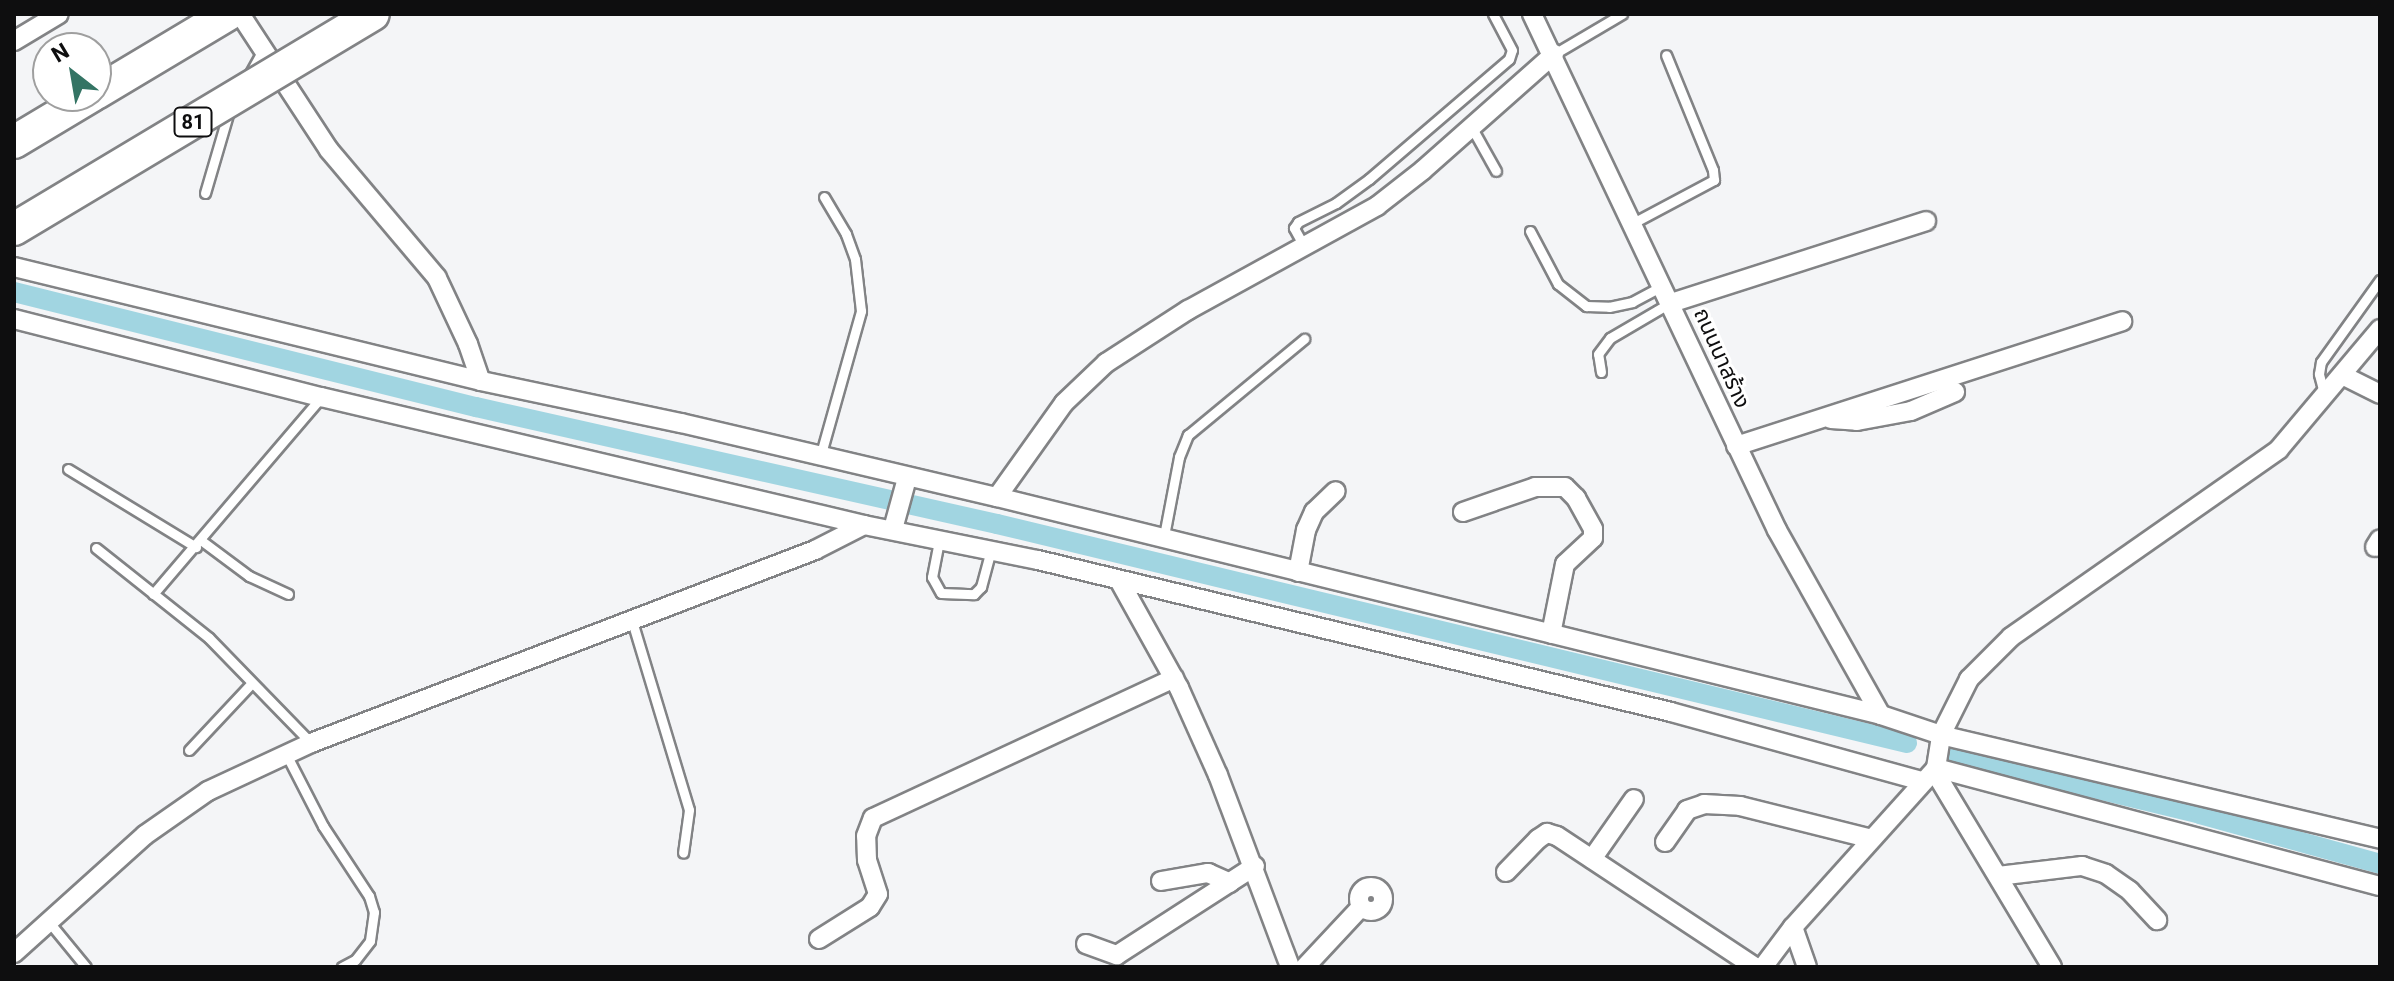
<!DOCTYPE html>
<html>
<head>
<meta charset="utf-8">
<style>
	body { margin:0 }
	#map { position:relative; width:2394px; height:981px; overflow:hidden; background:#f4f5f7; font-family:Roboto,"Noto Sans Thai",sans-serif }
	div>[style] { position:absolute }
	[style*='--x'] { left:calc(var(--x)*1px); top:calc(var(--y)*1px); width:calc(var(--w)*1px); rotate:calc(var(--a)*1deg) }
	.canal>* { height:20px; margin:-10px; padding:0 10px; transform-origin:10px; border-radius:10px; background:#a1d5e1 }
	.roads { filter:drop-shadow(2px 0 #828385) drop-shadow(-2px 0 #828385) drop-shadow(0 2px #828385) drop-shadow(0 -2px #828385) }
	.service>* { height:9px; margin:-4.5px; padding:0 4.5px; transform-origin:4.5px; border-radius:4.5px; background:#fff }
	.minor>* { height:18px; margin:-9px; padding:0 9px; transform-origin:9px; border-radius:9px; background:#fff }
	.minor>.ring { margin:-9px; padding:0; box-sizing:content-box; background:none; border:18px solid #fff; border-radius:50% }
	.motorway>* { height:32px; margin:-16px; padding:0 16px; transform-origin:16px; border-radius:16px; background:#fff }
	.bridges { filter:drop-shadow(2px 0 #828385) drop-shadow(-2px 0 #828385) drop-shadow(0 2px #828385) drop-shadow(0 -2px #828385) }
	.motorway-bridge>* { height:32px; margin:-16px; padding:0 16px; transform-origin:16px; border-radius:16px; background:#fff }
	span { translate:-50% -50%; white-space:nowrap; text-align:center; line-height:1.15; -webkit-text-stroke:6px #fff; paint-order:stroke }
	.shield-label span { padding:2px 6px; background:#fff; border:2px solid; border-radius:6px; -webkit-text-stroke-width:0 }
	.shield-label { font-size:20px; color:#0e0e0f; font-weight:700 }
	.street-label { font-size:22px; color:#0e0e0f }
	.frame { position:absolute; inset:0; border:16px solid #0e0e0f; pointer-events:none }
	.north { position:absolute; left:32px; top:32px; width:80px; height:80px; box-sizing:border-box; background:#fff; border:2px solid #9f9f9f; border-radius:50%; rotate:329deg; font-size:22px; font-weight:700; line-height:32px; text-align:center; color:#0e0e0f }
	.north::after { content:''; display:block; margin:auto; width:28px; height:36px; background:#347464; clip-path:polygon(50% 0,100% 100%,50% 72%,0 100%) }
</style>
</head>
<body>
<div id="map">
	<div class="canal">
		<div style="--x:14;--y:292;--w:476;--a:14"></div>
		<div style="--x:476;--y:407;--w:534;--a:12.66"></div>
		<div style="--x:997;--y:524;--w:936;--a:13.53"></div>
		<div style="--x:1957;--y:755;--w:250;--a:13.6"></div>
		<div style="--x:2200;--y:814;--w:187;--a:15.5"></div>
	</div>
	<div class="roads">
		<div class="service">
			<div style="--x:1554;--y:54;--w:79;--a:-30.5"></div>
			<div style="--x:248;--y:77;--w:33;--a:-61"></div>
			<div style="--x:1472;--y:128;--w:49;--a:60.8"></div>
			<div style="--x:205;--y:193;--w:85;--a:-73.7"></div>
			<div style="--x:1633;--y:223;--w:92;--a:-28"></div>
			<div style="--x:1714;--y:180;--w:10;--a:-96"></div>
			<div style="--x:1713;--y:170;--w:124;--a:-112.2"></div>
			<div style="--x:1530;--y:231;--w:60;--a:62.2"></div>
			<div style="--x:1558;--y:284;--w:36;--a:38"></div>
			<div style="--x:1586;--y:306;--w:23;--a:2"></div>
			<div style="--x:1609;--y:307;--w:24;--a:-12"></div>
			<div style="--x:1632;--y:302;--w:34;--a:-28"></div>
			<div style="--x:1305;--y:248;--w:23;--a:-119"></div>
			<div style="--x:1294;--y:228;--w:7;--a:-56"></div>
			<div style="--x:1298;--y:222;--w:42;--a:-26.6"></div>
			<div style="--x:1336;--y:203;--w:41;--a:-36"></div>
			<div style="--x:1369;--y:179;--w:184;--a:-40.6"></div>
			<div style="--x:1509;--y:59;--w:9;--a:-72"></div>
			<div style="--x:1512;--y:50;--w:41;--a:-117.8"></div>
			<div style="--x:1601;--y:372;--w:18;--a:-99"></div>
			<div style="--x:1598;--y:354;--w:20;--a:-53"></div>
			<div style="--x:1610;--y:338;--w:69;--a:-30.3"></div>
			<div style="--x:2324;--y:393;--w:20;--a:-105"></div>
			<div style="--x:2319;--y:374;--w:12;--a:-81"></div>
			<div style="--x:2321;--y:362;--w:101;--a:-54.3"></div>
			<div style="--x:820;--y:457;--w:152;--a:-74.3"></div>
			<div style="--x:861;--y:311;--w:52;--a:-96.6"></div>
			<div style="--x:855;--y:259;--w:27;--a:-110"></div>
			<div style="--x:846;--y:234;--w:43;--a:-120.7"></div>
			<div style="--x:68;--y:469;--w:150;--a:31.4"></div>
			<div style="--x:202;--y:541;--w:59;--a:36.7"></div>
			<div style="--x:249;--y:576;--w:43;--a:24.8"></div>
			<div style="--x:939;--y:541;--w:37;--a:101"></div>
			<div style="--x:932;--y:577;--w:18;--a:61"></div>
			<div style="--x:941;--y:593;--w:33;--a:2"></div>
			<div style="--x:974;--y:594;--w:10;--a:-45"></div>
			<div style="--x:981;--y:587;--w:38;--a:-75"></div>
			<div style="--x:1163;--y:541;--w:86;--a:-79.2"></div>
			<div style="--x:1179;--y:457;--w:24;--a:-68"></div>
			<div style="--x:1188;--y:435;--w:151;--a:-39.6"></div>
			<div style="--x:96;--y:548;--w:144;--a:38.5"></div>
			<div style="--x:209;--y:638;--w:146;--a:45.8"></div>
			<div style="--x:153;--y:594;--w:259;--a:-49.5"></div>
			<div style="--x:632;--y:621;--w:197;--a:73.2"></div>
			<div style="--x:689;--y:810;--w:43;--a:97.9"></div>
			<div style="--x:189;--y:750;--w:92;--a:-46.8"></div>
			<div style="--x:286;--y:754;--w:81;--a:62.8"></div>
			<div style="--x:323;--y:826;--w:84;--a:56.7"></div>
			<div style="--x:369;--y:896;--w:17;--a:73"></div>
			<div style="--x:374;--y:912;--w:29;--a:98"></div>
			<div style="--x:370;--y:941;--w:24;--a:128"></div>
			<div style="--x:355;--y:960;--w:15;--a:152"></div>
			<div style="--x:49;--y:922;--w:58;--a:50.6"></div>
		</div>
		<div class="minor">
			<div style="--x:240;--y:14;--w:163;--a:56.8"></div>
			<div style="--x:329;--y:150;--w:167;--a:49.8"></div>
			<div style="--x:437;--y:278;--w:73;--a:64.8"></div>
			<div style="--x:468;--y:344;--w:39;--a:71"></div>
			<div style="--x:1532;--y:14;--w:571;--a:64.6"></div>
			<div style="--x:1777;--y:530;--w:212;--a:60.7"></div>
			<div style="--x:14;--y:41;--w:52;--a:-31"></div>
			<div style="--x:14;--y:267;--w:481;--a:13.7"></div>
			<div style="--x:481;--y:381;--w:204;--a:11.9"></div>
			<div style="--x:681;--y:423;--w:325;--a:13.2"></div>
			<div style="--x:997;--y:497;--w:910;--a:13.85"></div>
			<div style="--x:1881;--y:715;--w:63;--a:18.4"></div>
			<div style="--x:1941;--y:735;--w:451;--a:13.3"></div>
			<div style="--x:1671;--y:303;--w:268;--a:-17.8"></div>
			<div style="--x:14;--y:319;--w:317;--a:14.3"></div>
			<div style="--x:321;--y:397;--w:558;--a:13.26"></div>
			<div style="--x:2342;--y:375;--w:42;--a:26.6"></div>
			<div style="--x:1831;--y:419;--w:26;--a:4"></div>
			<div style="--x:1857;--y:421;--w:55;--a:-10.5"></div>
			<div style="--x:1911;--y:411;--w:48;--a:-23.4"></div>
			<div style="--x:1736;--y:446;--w:406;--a:-17.9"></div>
			<div style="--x:997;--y:497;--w:115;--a:-54.5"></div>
			<div style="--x:1064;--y:403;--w:58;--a:-43.6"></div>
			<div style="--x:1106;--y:363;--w:98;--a:-32.9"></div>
			<div style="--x:1188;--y:310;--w:216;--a:-28.8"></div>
			<div style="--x:1377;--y:206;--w:58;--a:-38"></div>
			<div style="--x:1423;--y:170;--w:175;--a:-41.5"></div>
			<div style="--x:1463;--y:512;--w:76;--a:-19.1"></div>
			<div style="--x:1535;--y:487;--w:30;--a:0"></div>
			<div style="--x:1565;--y:487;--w:16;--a:45"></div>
			<div style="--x:1576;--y:498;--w:35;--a:61"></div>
			<div style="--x:1593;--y:529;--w:9;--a:90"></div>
			<div style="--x:1593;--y:538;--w:38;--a:137"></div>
			<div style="--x:1565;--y:564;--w:71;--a:101.3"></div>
			<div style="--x:893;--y:529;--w:53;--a:-74.6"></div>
			<div style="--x:2375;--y:547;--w:9;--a:-58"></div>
			<div style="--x:1298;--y:572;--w:43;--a:-79.2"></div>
			<div style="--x:1306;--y:530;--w:20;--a:-66"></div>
			<div style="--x:1314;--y:512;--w:30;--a:-44"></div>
			<div style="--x:1119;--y:580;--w:124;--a:60.9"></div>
			<div style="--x:1179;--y:688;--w:95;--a:65.9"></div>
			<div style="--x:1218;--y:775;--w:205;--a:69.4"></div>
			<div style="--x:1665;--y:842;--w:39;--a:-55"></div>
			<div style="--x:1687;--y:810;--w:18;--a:-19"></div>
			<div style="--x:1704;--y:804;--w:36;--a:3"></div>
			<div style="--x:1740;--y:806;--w:136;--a:14"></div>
			<div style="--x:1592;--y:859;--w:73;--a:-55"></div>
			<div style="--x:1506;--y:872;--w:46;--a:-45.9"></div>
			<div style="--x:1538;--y:839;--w:11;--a:-34"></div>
			<div style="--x:1547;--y:833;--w:10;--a:17"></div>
			<div style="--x:1557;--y:836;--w:237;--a:33.5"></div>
			<div style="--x:1998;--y:876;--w:85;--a:-6.8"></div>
			<div style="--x:2082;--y:866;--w:25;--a:18"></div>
			<div style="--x:2106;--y:874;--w:29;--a:35"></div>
			<div style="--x:2130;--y:891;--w:40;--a:47"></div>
			<div style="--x:1161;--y:881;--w:48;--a:-9.7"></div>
			<div style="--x:1208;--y:873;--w:24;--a:24"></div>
			<div class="ring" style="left:1359px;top:887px;width:6px;height:6px"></div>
			<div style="--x:1793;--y:927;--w:42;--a:70.7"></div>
			<div style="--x:819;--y:939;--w:60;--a:-32.1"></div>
			<div style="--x:870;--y:907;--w:15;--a:-58"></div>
			<div style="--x:878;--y:894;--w:36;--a:-108"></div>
			<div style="--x:867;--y:860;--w:24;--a:-92"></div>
			<div style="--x:866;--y:836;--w:19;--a:-69"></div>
			<div style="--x:873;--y:818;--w:332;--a:-24.9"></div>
			<div style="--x:1086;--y:944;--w:33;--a:20"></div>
			<div style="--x:1117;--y:955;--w:164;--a:-32.8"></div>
			<div style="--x:14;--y:953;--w:176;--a:-42"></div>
			<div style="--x:145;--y:835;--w:77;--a:-34.9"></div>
			<div style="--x:208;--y:791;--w:114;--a:-25"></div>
			<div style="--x:311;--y:743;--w:540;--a:-20.95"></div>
			<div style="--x:815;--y:550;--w:55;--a:-27"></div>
			<div style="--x:864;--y:525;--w:177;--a:11.4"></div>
			<div style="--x:1038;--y:560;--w:651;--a:13.5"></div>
			<div style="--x:1671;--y:712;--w:259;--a:15.4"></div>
			<div style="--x:1305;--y:967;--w:82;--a:-47"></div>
			<div style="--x:1763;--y:967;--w:50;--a:-53.1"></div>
			<div style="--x:1793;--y:927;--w:214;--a:-48"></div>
			<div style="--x:1936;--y:768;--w:459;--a:14.9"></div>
			<div style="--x:2052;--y:967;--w:222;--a:-121"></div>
			<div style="--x:1938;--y:777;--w:9;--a:-103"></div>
			<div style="--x:1936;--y:768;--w:33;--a:-81"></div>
			<div style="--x:1941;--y:735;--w:63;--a:-63.4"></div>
			<div style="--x:1969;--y:679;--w:59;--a:-45"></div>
			<div style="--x:2011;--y:637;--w:327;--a:-35"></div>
			<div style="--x:2279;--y:449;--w:157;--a:-49.9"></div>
		</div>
		<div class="motorway">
			<div style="--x:96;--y:93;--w:154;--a:-30.9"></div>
			<div style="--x:14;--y:142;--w:90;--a:-30.9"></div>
		</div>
	</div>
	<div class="bridges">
		<div class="motorway-bridge">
			<div style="--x:14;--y:229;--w:418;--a:-30.9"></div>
		</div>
	</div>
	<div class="shield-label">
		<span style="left:193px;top:122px">81</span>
	</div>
	<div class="street-label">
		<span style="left:1722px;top:358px;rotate:66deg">ถนนนาสร้าง</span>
	</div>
	<div class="frame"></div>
	<div class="north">N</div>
</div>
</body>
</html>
